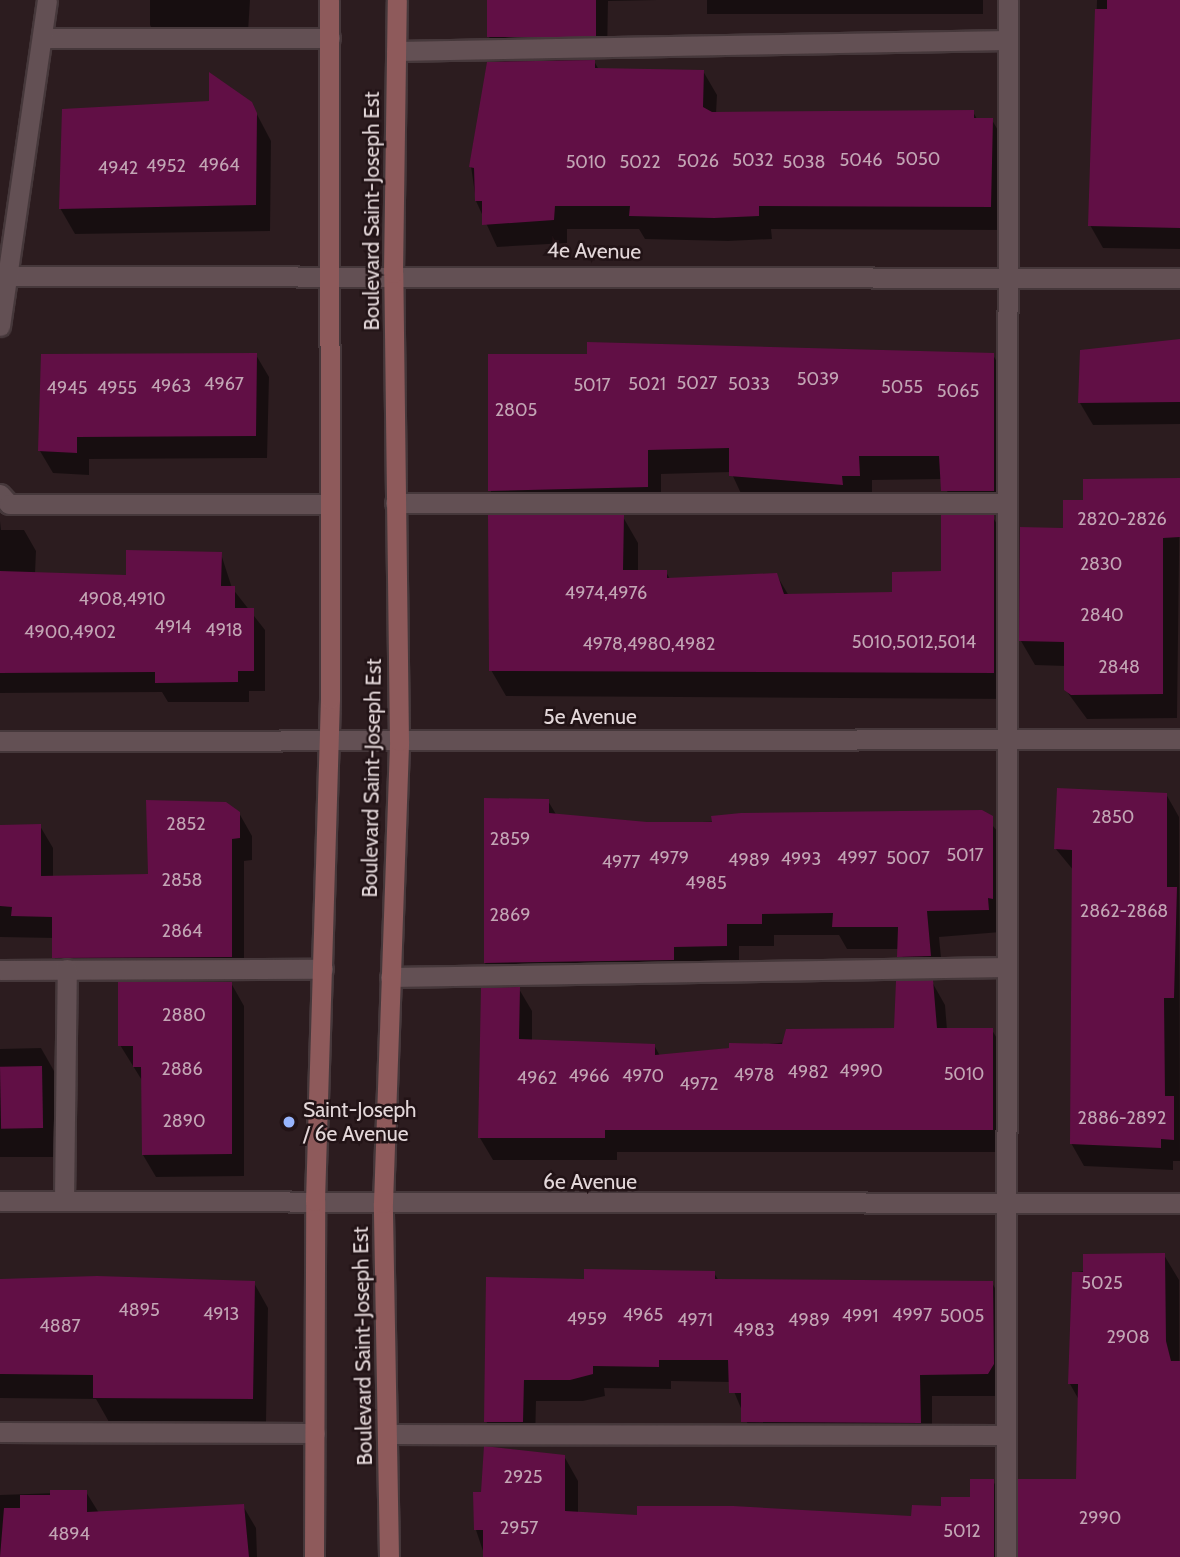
<!DOCTYPE html>
<html>
<head>
<meta charset="utf-8">
<style>
	body { margin:0 }
	#map { position:relative; width:1180px; height:1557px; overflow:hidden; background:#2c1c1f; font-family:Cabin,sans-serif }
	div>[style] { position:absolute }
	[style*='--x'] { left:calc(var(--x)*1px); top:calc(var(--y)*1px); width:calc(var(--w)*1px); rotate:calc(var(--a)*1deg) }
	.shadow>* { inset:0; background:#0007; transform-origin:0 0 }
	.building>* { inset:0; background:#610f45; transform-origin:0 0 }
	.roads { filter:drop-shadow(2px 0 #46383b) drop-shadow(-2px 0 #46383b) drop-shadow(0 2px #46383b) drop-shadow(0 -2px #46383b) }
	.service>* { height:19px; margin:-9.5px; padding:0 9.5px; transform-origin:9.5px; border-radius:9.5px; background:#635054 }
	.minor>* { height:19px; margin:-9.5px; padding:0 9.5px; transform-origin:9.5px; border-radius:9.5px; background:#635054 }
	.secondary>* { height:19px; margin:-9.5px; padding:0 9.5px; transform-origin:9.5px; border-radius:9.5px; background:#8e5a5b }
	.dots>* { width:19px; height:19px; translate:-50% -50%; box-sizing:border-box; border:4px solid #221316; border-radius:50% }
	span { translate:-50% -50%; white-space:nowrap; text-align:center; line-height:1.15; -webkit-text-stroke:5px #221316; paint-order:stroke }
	.number-label { font-size:18px; color:#c2a5b4 }
	.number-label span { -webkit-text-stroke-width:0 }
	.street-label { font-size:21px; color:#e3d7d9 }
	.poi-label { font-size:21px; color:#e3d7d9 }
	.left { translate:0 -50%; text-align:left }
</style>
</head>
<body>
<div id="map">
	<div class="shadow">
		<div style="clip-path:polygon(150px 0,250px 0,247px 48px,162px 48px,150px 25px)"></div>
		<div style="clip-path:polygon(489px 0,658px 0,608px 1px,607px 57px,502px 59px,489px 37px)"></div>
		<div style="left:707px;top:0;width:276px;height:14px"></div>
		<div style="clip-path:polygon(1097px 0,1180px 0,1180px 249px,1103px 248px,1090px 225px)"></div>
		<div style="clip-path:polygon(594px 61px,599px 70px,703px 71px,717px 95px,716px 114px,973px 112px,977px 119px,992px 120px,1006px 144px,1004px 230px,771px 229px,772px 239px,728px 241px,645px 239px,639px 229px,567px 229px,567px 243px,497px 247px,476px 201px,471px 166px)"></div>
		<div style="clip-path:polygon(251px 103px,271px 141px,270px 231px,75px 234px,60px 208px)"></div>
		<div style="clip-path:polygon(1180px 341px,1180px 424px,1093px 425px,1080px 403px)"></div>
		<div style="clip-path:polygon(256px 355px,269px 377px,267px 458px,89px 459px,89px 475px,53px 473px,40px 451px)"></div>
		<div style="clip-path:polygon(evenodd,993px 355px,1007px 379px,1007px 514px,991px 514px,1008px 543px,1008px 699px,506px 696px,491px 670px,506px 517px,490px 490px,993px 355px,731px 472px,744px 500px,872px 500px,872px 480px,942px 479px,958px 517px,943px 573px,893px 594px,789px 596px,776px 574px,670px 579px,666px 572px,638px 572px,638px 543px,623px 517px,531px 517px,661px 510px,661px 474px,731px 472px)"></div>
		<div style="clip-path:polygon(1180px 480px,1177px 718px,1087px 719px,1065px 689px,1065px 666px,1035px 665px,1021px 641px,1065px 529px,1084px 501px)"></div>
		<div style="clip-path:polygon(0 521px,1px 530px,24px 530px,36px 551px,35px 574px,128px 577px,221px 554px,232px 588px,265px 630px,265px 691px,249px 691px,249px 702px,168px 702px,162px 692px,0 693px)"></div>
		<div style="clip-path:polygon(1166px 794px,1179px 817px,1180px 1161px,1173px 1161px,1173px 1170px,1084px 1166px,1071px 1143px,1074px 871px,1055px 848px)"></div>
		<div style="clip-path:polygon(548px 801px,557px 816px,647px 824px,981px 812px,1005px 840px,1001px 932px,939px 937px,943px 978px,912px 978px,899px 949px,847px 949px,839px 935px,774px 935px,774px 946px,739px 946px,739px 968px,686px 969px,686px 982px,498px 985px,485px 963px)"></div>
		<div style="clip-path:polygon(239px 813px,252px 836px,252px 860px,244px 861px,244px 979px,67px 980px,54px 957px,54px 938px,0 937px,0 826px,40px 826px,53px 848px,53px 878px,150px 876px)"></div>
		<div style="clip-path:polygon(932px 982px,945px 1005px,947px 1030px,992px 1030px,1005px 1052px,1005px 1152px,617px 1152px,617px 1160px,493px 1160px,480px 1138px,519px 989px,532px 1011px,532px 1041px,654px 1045px,660px 1056px,896px 1030px)"></div>
		<div style="clip-path:polygon(231px 983px,244px 1006px,244px 1176px,156px 1177px,143px 1155px,143px 1082px,120px 1045px)"></div>
		<div style="clip-path:polygon(41px 1048px,58px 1078px,59px 1157px,0 1157px,0 1049px)"></div>
		<div style="clip-path:polygon(1164px 1255px,1179px 1280px,1180px 1557px,1020px 1557px,1078px 1480px,1079px 1400px,1070px 1384px,1073px 1273px)"></div>
		<div style="clip-path:polygon(714px 1273px,719px 1281px,992px 1283px,1005px 1305px,1000px 1396px,932px 1396px,932px 1444px,756px 1444px,730px 1382px,671px 1381px,671px 1389px,604px 1388px,605px 1396px,583px 1401px,536px 1401px,535px 1443px,498px 1443px,486px 1421px,586px 1281px)"></div>
		<div style="clip-path:polygon(0 1282px,254px 1283px,268px 1308px,266px 1423px,109px 1422px,96px 1399px,0 1398px)"></div>
		<div style="clip-path:polygon(564px 1456px,578px 1481px,578px 1513px,639px 1517px,913px 1518px,971px 1499px,993px 1481px,1007px 1505px,1007px 1557px,485px 1557px,476px 1530px,482px 1494px)"></div>
		<div style="clip-path:polygon(86px 1492px,99px 1513px,243px 1506px,256px 1528px,257px 1557px,0 1557px,0 1495px)"></div>
	</div>
	<div class="building">
		<div style="left:487px;top:0;width:109px;height:37px"></div>
		<div style="clip-path:polygon(1107px 0,1180px 0,1180px 228px,1088px 226px,1095px 9px,1107px 9px)"></div>
		<div style="clip-path:polygon(595px 60px,595px 68px,704px 70px,703px 107px,712px 112px,974px 110px,974px 118px,993px 118px,991px 207px,759px 206px,759px 216px,714px 218px,629px 216px,630px 206px,555px 206px,554px 220px,482px 225px,482px 201px,475px 201px,474px 168px,469px 167px,487px 62px)"></div>
		<div style="clip-path:polygon(209px 72px,252px 102px,257px 113px,256px 205px,59px 209px,62px 109px,209px 101px)"></div>
		<div style="clip-path:polygon(1180px 339px,1180px 402px,1078px 403px,1080px 350px)"></div>
		<div style="clip-path:polygon(587px 342px,994px 353px,994px 491px,941px 491px,939px 456px,859px 456px,860px 476px,842px 476px,843px 485px,729px 476px,729px 448px,648px 450px,648px 487px,488px 491px,488px 354px,587px 354px)"></div>
		<div style="clip-path:polygon(257px 353px,256px 436px,77px 437px,77px 453px,38px 451px,41px 354px)"></div>
		<div style="clip-path:polygon(1180px 478px,1180px 537px,1163px 538px,1163px 694px,1071px 695px,1064px 690px,1064px 642px,1019px 641px,1020px 527px,1063px 528px,1063px 500px,1083px 500px,1083px 479px)"></div>
		<div style="clip-path:polygon(488px 515px,624px 515px,623px 570px,667px 570px,667px 578px,777px 573px,784px 594px,892px 592px,892px 572px,941px 571px,941px 515px,994px 515px,994px 673px,489px 671px)"></div>
		<div style="clip-path:polygon(126px 550px,222px 552px,221px 586px,235px 586px,235px 608px,254px 608px,254px 671px,238px 671px,238px 682px,155px 683px,155px 672px,0 673px,0 571px,126px 575px)"></div>
		<div style="clip-path:polygon(1057px 788px,1167px 793px,1167px 887px,1177px 887px,1174px 998px,1164px 998px,1165px 1096px,1174px 1096px,1174px 1140px,1161px 1139px,1161px 1148px,1070px 1144px,1072px 850px,1054px 849px)"></div>
		<div style="clip-path:polygon(484px 798px,549px 799px,549px 813px,647px 822px,712px 822px,711px 816px,741px 813px,982px 810px,993px 816px,993px 899px,988px 898px,989px 910px,927px 911px,931px 956px,897px 957px,898px 927px,832px 927px,833px 913px,762px 914px,762px 924px,727px 924px,727px 946px,674px 947px,674px 960px,484px 963px)"></div>
		<div style="clip-path:polygon(146px 800px,226px 802px,240px 812px,240px 838px,232px 839px,232px 957px,52px 958px,52px 917px,11px 916px,12px 907px,0 906px,0 825px,41px 824px,41px 876px,148px 874px)"></div>
		<div style="clip-path:polygon(933px 980px,937px 1028px,993px 1028px,993px 1130px,605px 1130px,605px 1138px,478px 1138px,481px 988px,520px 987px,519px 1039px,655px 1044px,655px 1055px,729px 1048px,729px 1043px,782px 1044px,786px 1029px,894px 1028px,896px 981px)"></div>
		<div style="clip-path:polygon(118px 982px,232px 982px,232px 1154px,142px 1155px,141px 1067px,133px 1067px,133px 1046px,118px 1046px)"></div>
		<div style="left:42px;top:1066px;width:62px;height:42px;rotate:89deg"></div>
		<div style="clip-path:polygon(1165px 1253px,1166px 1341px,1171px 1361px,1180px 1361px,1180px 1557px,1018px 1557px,1018px 1479px,1076px 1479px,1078px 1384px,1068px 1384px,1072px 1272px,1083px 1272px,1083px 1254px)"></div>
		<div style="clip-path:polygon(584px 1269px,715px 1271px,715px 1279px,993px 1281px,994px 1364px,988px 1374px,920px 1375px,921px 1423px,741px 1422px,741px 1393px,729px 1393px,728px 1360px,659px 1360px,659px 1367px,593px 1366px,593px 1374px,570px 1380px,524px 1380px,523px 1422px,484px 1422px,486px 1277px,584px 1279px)"></div>
		<div style="clip-path:polygon(97px 1276px,255px 1281px,253px 1399px,93px 1398px,93px 1375px,0 1374px,0 1279px)"></div>
		<div style="clip-path:polygon(484px 1446px,565px 1455px,565px 1511px,637px 1515px,637px 1506px,733px 1506px,911px 1516px,912px 1505px,941px 1506px,941px 1497px,970px 1497px,970px 1479px,994px 1479px,994px 1557px,483px 1557px,483px 1530px,474px 1530px,473px 1492px,481px 1492px)"></div>
		<div style="clip-path:polygon(50px 1490px,87px 1490px,87px 1512px,244px 1504px,249px 1557px,0 1557px,4px 1508px,20px 1508px,20px 1495px,50px 1495px)"></div>
	</div>
	<div class="roads">
		<div class="service">
			<div style="--x:42;--y:38;--w:288;--a:0"></div>
			<div style="--x:396;--y:51;--w:612;--a:-1.03"></div>
			<div style="--x:0;--y:494;--w:13;--a:48"></div>
			<div style="--x:9;--y:504;--w:320;--a:0"></div>
			<div style="--x:395;--y:503;--w:612;--a:0"></div>
			<div style="--x:0;--y:970;--w:323;--a:-0.2"></div>
			<div style="--x:390;--y:977;--w:616;--a:-0.93"></div>
			<div style="--x:64;--y:1201;--w:232;--a:-89.3"></div>
			<div style="--x:0;--y:1432;--w:315;--a:0.2"></div>
			<div style="--x:387;--y:1434;--w:619;--a:0.09"></div>
			<div style="--x:1006;--y:1557;--w:1557;--a:-89.93"></div>
		</div>
		<div class="minor">
			<div style="--x:7;--y:276;--w:1173;--a:0.1"></div>
			<div style="--x:0;--y:326;--w:329;--a:-81.8"></div>
			<div style="--x:0;--y:741;--w:1180;--a:-0.1"></div>
			<div style="--x:0;--y:1201;--w:1180;--a:0.1"></div>
		</div>
		<div class="secondary">
			<div style="--x:314;--y:1557;--w:356;--a:-89.8"></div>
			<div style="--x:315;--y:1201;--w:502;--a:-88.29"></div>
			<div style="--x:330;--y:699;--w:699;--a:-90.08"></div>
			<div style="--x:389;--y:1557;--w:354;--a:-91"></div>
			<div style="--x:383;--y:1203;--w:462;--a:-88"></div>
			<div style="--x:399;--y:741;--w:468;--a:-90.7"></div>
			<div style="--x:393;--y:273;--w:273;--a:-89.2"></div>
		</div>
	</div>
	<div class="dots">
		<div style="left:289px;top:1122px;background:#98b5fd"></div>
	</div>
	<div class="number-label">
		<span style="left:918px;top:159px">5050</span>
		<span style="left:753px;top:160px">5032</span>
		<span style="left:861px;top:160px">5046</span>
		<span style="left:698px;top:161px">5026</span>
		<span style="left:586px;top:162px">5010</span>
		<span style="left:640px;top:162px">5022</span>
		<span style="left:804px;top:162px">5038</span>
		<span style="left:219px;top:165px">4964</span>
		<span style="left:166px;top:166px">4952</span>
		<span style="left:118px;top:168px">4942</span>
		<span style="left:818px;top:379px">5039</span>
		<span style="left:697px;top:383px">5027</span>
		<span style="left:224px;top:384px">4967</span>
		<span style="left:647px;top:384px">5021</span>
		<span style="left:749px;top:384px">5033</span>
		<span style="left:592px;top:385px">5017</span>
		<span style="left:171px;top:386px">4963</span>
		<span style="left:902px;top:387px">5055</span>
		<span style="left:67px;top:388px">4945</span>
		<span style="left:117px;top:388px">4955</span>
		<span style="left:958px;top:391px">5065</span>
		<span style="left:516px;top:410px">2805</span>
		<span style="left:1122px;top:519px">2820-2826</span>
		<span style="left:1101px;top:564px">2830</span>
		<span style="left:606px;top:593px">4974,4976</span>
		<span style="left:122px;top:599px">4908,4910</span>
		<span style="left:1102px;top:615px">2840</span>
		<span style="left:173px;top:627px">4914</span>
		<span style="left:224px;top:630px">4918</span>
		<span style="left:70px;top:632px">4900,4902</span>
		<span style="left:914px;top:642px">5010,5012,5014</span>
		<span style="left:649px;top:644px">4978,4980,4982</span>
		<span style="left:1119px;top:667px">2848</span>
		<span style="left:1113px;top:817px">2850</span>
		<span style="left:186px;top:824px">2852</span>
		<span style="left:510px;top:839px">2859</span>
		<span style="left:965px;top:855px">5017</span>
		<span style="left:669px;top:858px">4979</span>
		<span style="left:857px;top:858px">4997</span>
		<span style="left:908px;top:858px">5007</span>
		<span style="left:801px;top:859px">4993</span>
		<span style="left:749px;top:860px">4989</span>
		<span style="left:621px;top:862px">4977</span>
		<span style="left:182px;top:880px">2858</span>
		<span style="left:706px;top:883px">4985</span>
		<span style="left:1124px;top:911px">2862-2868</span>
		<span style="left:510px;top:915px">2869</span>
		<span style="left:182px;top:931px">2864</span>
		<span style="left:184px;top:1015px">2880</span>
		<span style="left:182px;top:1069px">2886</span>
		<span style="left:861px;top:1071px">4990</span>
		<span style="left:808px;top:1072px">4982</span>
		<span style="left:964px;top:1074px">5010</span>
		<span style="left:754px;top:1075px">4978</span>
		<span style="left:589px;top:1076px">4966</span>
		<span style="left:643px;top:1076px">4970</span>
		<span style="left:537px;top:1078px">4962</span>
		<span style="left:699px;top:1084px">4972</span>
		<span style="left:1122px;top:1118px">2886-2892</span>
		<span style="left:184px;top:1121px">2890</span>
		<span style="left:1102px;top:1283px">5025</span>
		<span style="left:139px;top:1310px">4895</span>
		<span style="left:221px;top:1314px">4913</span>
		<span style="left:643px;top:1315px">4965</span>
		<span style="left:912px;top:1315px">4997</span>
		<span style="left:860px;top:1316px">4991</span>
		<span style="left:962px;top:1316px">5005</span>
		<span style="left:587px;top:1319px">4959</span>
		<span style="left:695px;top:1320px">4971</span>
		<span style="left:809px;top:1320px">4989</span>
		<span style="left:60px;top:1326px">4887</span>
		<span style="left:754px;top:1330px">4983</span>
		<span style="left:1128px;top:1337px">2908</span>
		<span style="left:523px;top:1477px">2925</span>
		<span style="left:1100px;top:1518px">2990</span>
		<span style="left:519px;top:1528px">2957</span>
		<span style="left:962px;top:1531px">5012</span>
		<span style="left:69px;top:1534px">4894</span>
	</div>
	<div class="street-label">
		<span style="left:372px;top:211px;rotate:-90deg">Boulevard Saint-Joseph Est</span>
		<span style="left:594px;top:251px;rotate:1deg">4e Avenue</span>
		<span style="left:590px;top:717px">5e Avenue</span>
		<span style="left:372px;top:778px;rotate:-89deg">Boulevard Saint-Joseph Est</span>
		<span style="left:590px;top:1182px">6e Avenue</span>
		<span style="left:363px;top:1346px;rotate:-91deg">Boulevard Saint-Joseph Est</span>
	</div>
	<div class="poi-label">
		<span class="left" style="left:303px;top:1122px">Saint-Joseph<br>/ 6e Avenue</span>
	</div>
</div>
</body>
</html>
